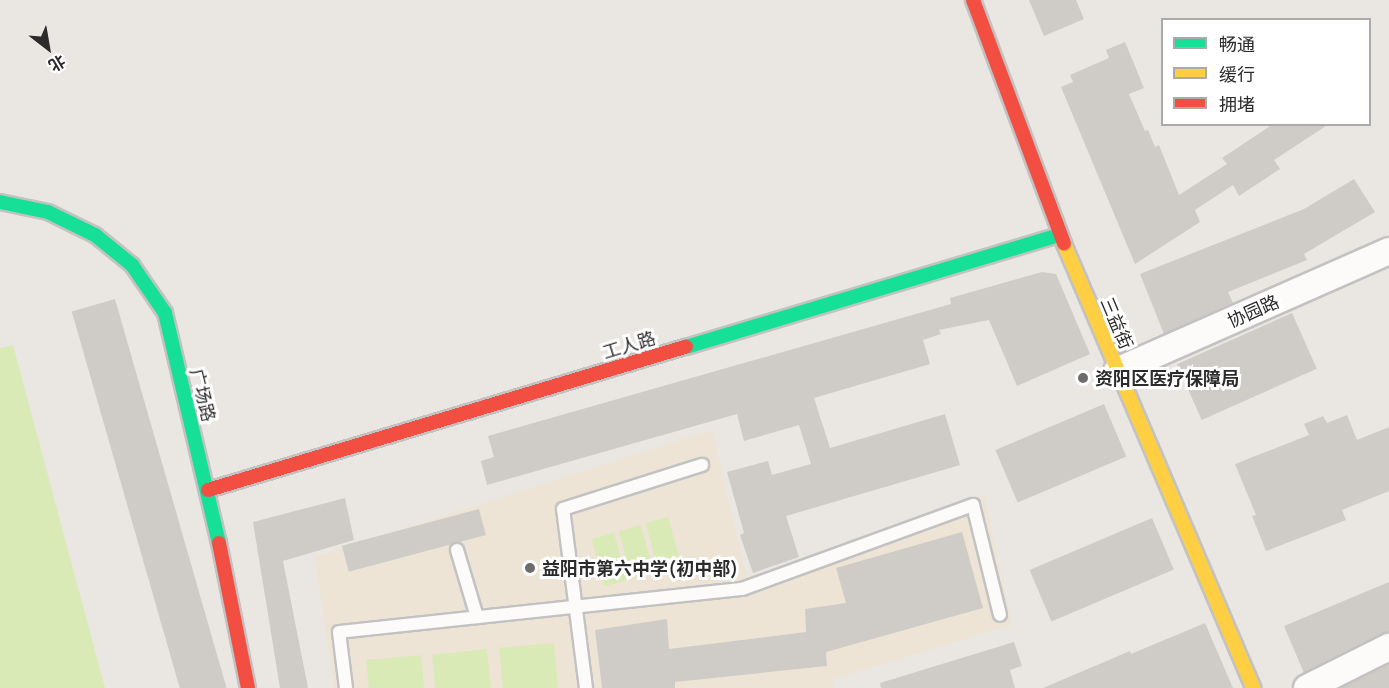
<!DOCTYPE html>
<html>
<head>
<meta charset="utf-8">
<style>
	body { margin:0 }
	#map { position:relative; width:1389px; height:688px; overflow:hidden; background:#eae6e1; font-family:Manrope,"Noto Sans SC",sans-serif }
	div>[style] { position:absolute }
	[style*='--x'] { left:calc(var(--x)*1px); top:calc(var(--y)*1px); width:calc(var(--w)*1px); rotate:calc(var(--a)*1deg) }
	.education>* { inset:0; background:#ede4d5 }
	.pitch>* { inset:0; background:#d9eab6; transform-origin:0 0 }
	.building>* { inset:0; background:#cfccc8; transform-origin:0 0 }
	.roads { filter:drop-shadow(2px 0 #c3c2c2) drop-shadow(-2px 0 #c3c2c2) drop-shadow(0 2px #c3c2c2) drop-shadow(0 -2px #c3c2c2) }
	.lane>* { height:12px; margin:-6px; padding:0 6px; transform-origin:6px; border-radius:6px; background:#fcfbfa }
	.street>* { height:26px; margin:-13px; padding:0 13px; transform-origin:13px; border-radius:13px; background:#fcfbfa }
	.fast>* { height:14px; margin:-7px; padding:0 7px; transform-origin:7px; border-radius:7px; background:#16e098 }
	.slow>* { height:14px; margin:-7px; padding:0 7px; transform-origin:7px; border-radius:7px; background:#ffcf43 }
	.jam>* { height:14px; margin:-7px; padding:0 7px; transform-origin:7px; border-radius:7px; background:#f24e42 }
	.dots>* { width:16px; height:16px; translate:-50% -50%; box-sizing:border-box; border:3px solid #fff; border-radius:50% }
	span { translate:-50% -50%; white-space:nowrap; text-align:center; line-height:1.15; -webkit-text-stroke:6px #fff; paint-order:stroke }
	.street-label { font-size:18px; color:#2b2b2b }
	.poi-label { font-size:18px; color:#2b2b2b; font-weight:700 }
	.left { translate:0 -50%; text-align:left }
	.legend { position:absolute; left:1161px; top:18px; width:210px; height:108px; box-sizing:border-box; background:#fff; border:2px solid #aaa; margin:0; padding:8px 10px; list-style:none; font-size:18px; color:#2b2b2b }
	.legend li { display:flex; align-items:center; gap:12px; height:30px }
	.legend b { width:30px; border:2px solid #aaa }
	.north { position:absolute; left:18px; top:18px; width:60px; height:60px; -webkit-text-stroke:4px #fff; paint-order:stroke; rotate:149deg; font-size:16px; font-weight:700; line-height:24px; text-align:center; color:#2b2b2b }
	.north::after { content:''; display:block; margin:auto; width:21px; height:27px; background:#2b2b2b; clip-path:polygon(50% 0,100% 100%,50% 72%,0 100%) }
</style>
</head>
<body>
<div id="map">
	<div class="education">
		<div style="clip-path:polygon(712px 430px,747px 578px,984px 494px,1012px 625px,833px 679px,834px 688px,334px 688px,315px 557px)"></div>
	</div>
	<div class="pitch">
		<div style="clip-path:polygon(13px 345px,105px 688px,0 688px,0 348px)"></div>
		<div style="left:668px;top:517px;width:49px;height:23px;rotate:75deg"></div>
		<div style="left:641px;top:525px;width:49px;height:23px;rotate:75deg"></div>
		<div style="left:614px;top:533px;width:49px;height:23px;rotate:75deg"></div>
		<div style="left:554px;top:643px;width:45px;height:55px;rotate:85deg"></div>
		<div style="clip-path:polygon(487px 649px,491px 688px,435px 688px,432px 655px)"></div>
		<div style="clip-path:polygon(421px 655px,424px 688px,369px 688px,366px 660px)"></div>
	</div>
	<div class="building">
		<div style="clip-path:polygon(1029px 0,1076px 0,1084px 19px,1044px 36px)"></div>
		<div style="clip-path:polygon(1125px 42px,1144px 88px,1129px 94px,1145px 131px,1148px 130px,1155px 147px,1159px 145px,1179px 195px,1227px 164px,1222px 158px,1273px 124px,1329px 124px,1274px 160px,1280px 169px,1239px 196px,1233px 185px,1195px 210px,1200px 222px,1135px 264px,1061px 87px,1073px 82px,1070px 75px,1109px 58px,1106px 50px)"></div>
		<div style="clip-path:polygon(1354px 179px,1375px 212px,1304px 254px,1307px 260px,1228px 292px,1233px 303px,1164px 334px,1140px 274px,1304px 209px)"></div>
		<div style="clip-path:polygon(1042px 272px,1056px 274px,1090px 354px,1017px 386px,989px 320px,939px 330px,941px 334px,923px 340px,930px 364px,814px 398px,830px 448px,945px 414px,960px 465px,786px 516px,799px 557px,753px 573px,740px 535px,744px 533px,727px 472px,768px 461px,772px 475px,811px 464px,799px 425px,744px 441px,737px 414px,487px 485px,481px 461px,494px 457px,488px 436px,951px 304px,950px 298px)"></div>
		<div style="left:115px;top:299px;width:404px;height:45px;rotate:74deg"></div>
		<div style="left:1292px;top:313px;width:61px;height:126px;rotate:66deg"></div>
		<div style="left:1104px;top:404px;width:57px;height:118px;rotate:67deg"></div>
		<div style="clip-path:polygon(1347px 415px,1357px 440px,1389px 427px,1389px 491px,1342px 510px,1346px 520px,1266px 551px,1252px 516px,1256px 515px,1235px 464px,1309px 435px,1304px 424px,1323px 416px,1327px 423px)"></div>
		<div style="clip-path:polygon(345px 498px,354px 540px,283px 561px,308px 688px,280px 688px,253px 522px)"></div>
		<div style="left:479px;top:509px;width:27px;height:142px;rotate:75deg"></div>
		<div style="left:1152px;top:518px;width:56px;height:133px;rotate:67deg"></div>
		<div style="clip-path:polygon(962px 532px,983px 608px,826px 652px,827px 666px,675px 682px,675px 688px,602px 688px,595px 630px,667px 619px,669px 649px,806px 632px,805px 609px,846px 603px,836px 568px)"></div>
		<div style="clip-path:polygon(1389px 582px,1389px 632px,1304px 673px,1284px 626px)"></div>
		<div style="clip-path:polygon(1205px 623px,1233px 688px,1043px 688px,1130px 651px,1131px 654px)"></div>
		<div style="clip-path:polygon(1014px 642px,1022px 666px,1010px 670px,1015px 688px,881px 688px,880px 683px)"></div>
		<div style="clip-path:polygon(1389px 664px,1389px 688px,1341px 688px)"></div>
	</div>
	<div class="roads">
		<div class="lane">
			<div style="--x:457;--y:550;--w:70;--a:73.4"></div>
			<div style="--x:346;--y:688;--w:56;--a:-97.1"></div>
			<div style="--x:339;--y:632;--w:405;--a:-6.1"></div>
			<div style="--x:742;--y:589;--w:246;--a:-20"></div>
			<div style="--x:973;--y:505;--w:113;--a:76.2"></div>
			<div style="--x:586;--y:688;--w:180;--a:-97.3"></div>
			<div style="--x:563;--y:509;--w:146;--a:-17.6"></div>
		</div>
		<div class="street">
			<div style="--x:1117;--y:371;--w:297;--a:-23.8"></div>
			<div style="--x:1307;--y:688;--w:92;--a:-26.6"></div>
		</div>
		<div class="fast">
			<div style="--x:0;--y:202;--w:49;--a:11.8"></div>
			<div style="--x:48;--y:212;--w:52;--a:26.1"></div>
			<div style="--x:95;--y:235;--w:48;--a:39"></div>
			<div style="--x:132;--y:265;--w:58;--a:55.5"></div>
			<div style="--x:165;--y:313;--w:236;--a:76.8"></div>
			<div style="--x:686;--y:347;--w:390;--a:-16.7"></div>
		</div>
		<div class="slow">
			<div style="--x:1064;--y:244;--w:483;--a:66.9"></div>
		</div>
		<div class="jam">
			<div style="--x:973;--y:0;--w:260;--a:69.5"></div>
			<div style="--x:208;--y:490;--w:499;--a:-16.7"></div>
			<div style="--x:219;--y:543;--w:148;--a:78.7"></div>
		</div>
	</div>
	<div class="dots">
		<div style="left:1083px;top:378px;background:#6e6c6b"></div>
		<div style="left:530px;top:568px;background:#6e6c6b"></div>
	</div>
	<div class="street-label">
		<span style="left:1253px;top:311px;rotate:-24deg">协园路</span>
		<span style="left:1117px;top:323px;rotate:67deg">三益街</span>
		<span style="left:629px;top:345px;rotate:-17deg">工人路</span>
		<span style="left:203px;top:395px;rotate:76deg">广场路</span>
	</div>
	<div class="poi-label">
		<span class="left" style="left:1095px;top:378px">资阳区医疗保障局</span>
		<span class="left" style="left:542px;top:568px">益阳市第六中学(初中部)</span>
	</div>
	<ul class="legend">
	<li><b style="height:8px;background:#16e098"></b>畅通</li>
	<li><b style="height:8px;background:#ffcf43"></b>缓行</li>
	<li><b style="height:8px;background:#f24e42"></b>拥堵</li>
	</ul>
	<div class="north">北</div>
</div>
</body>
</html>
